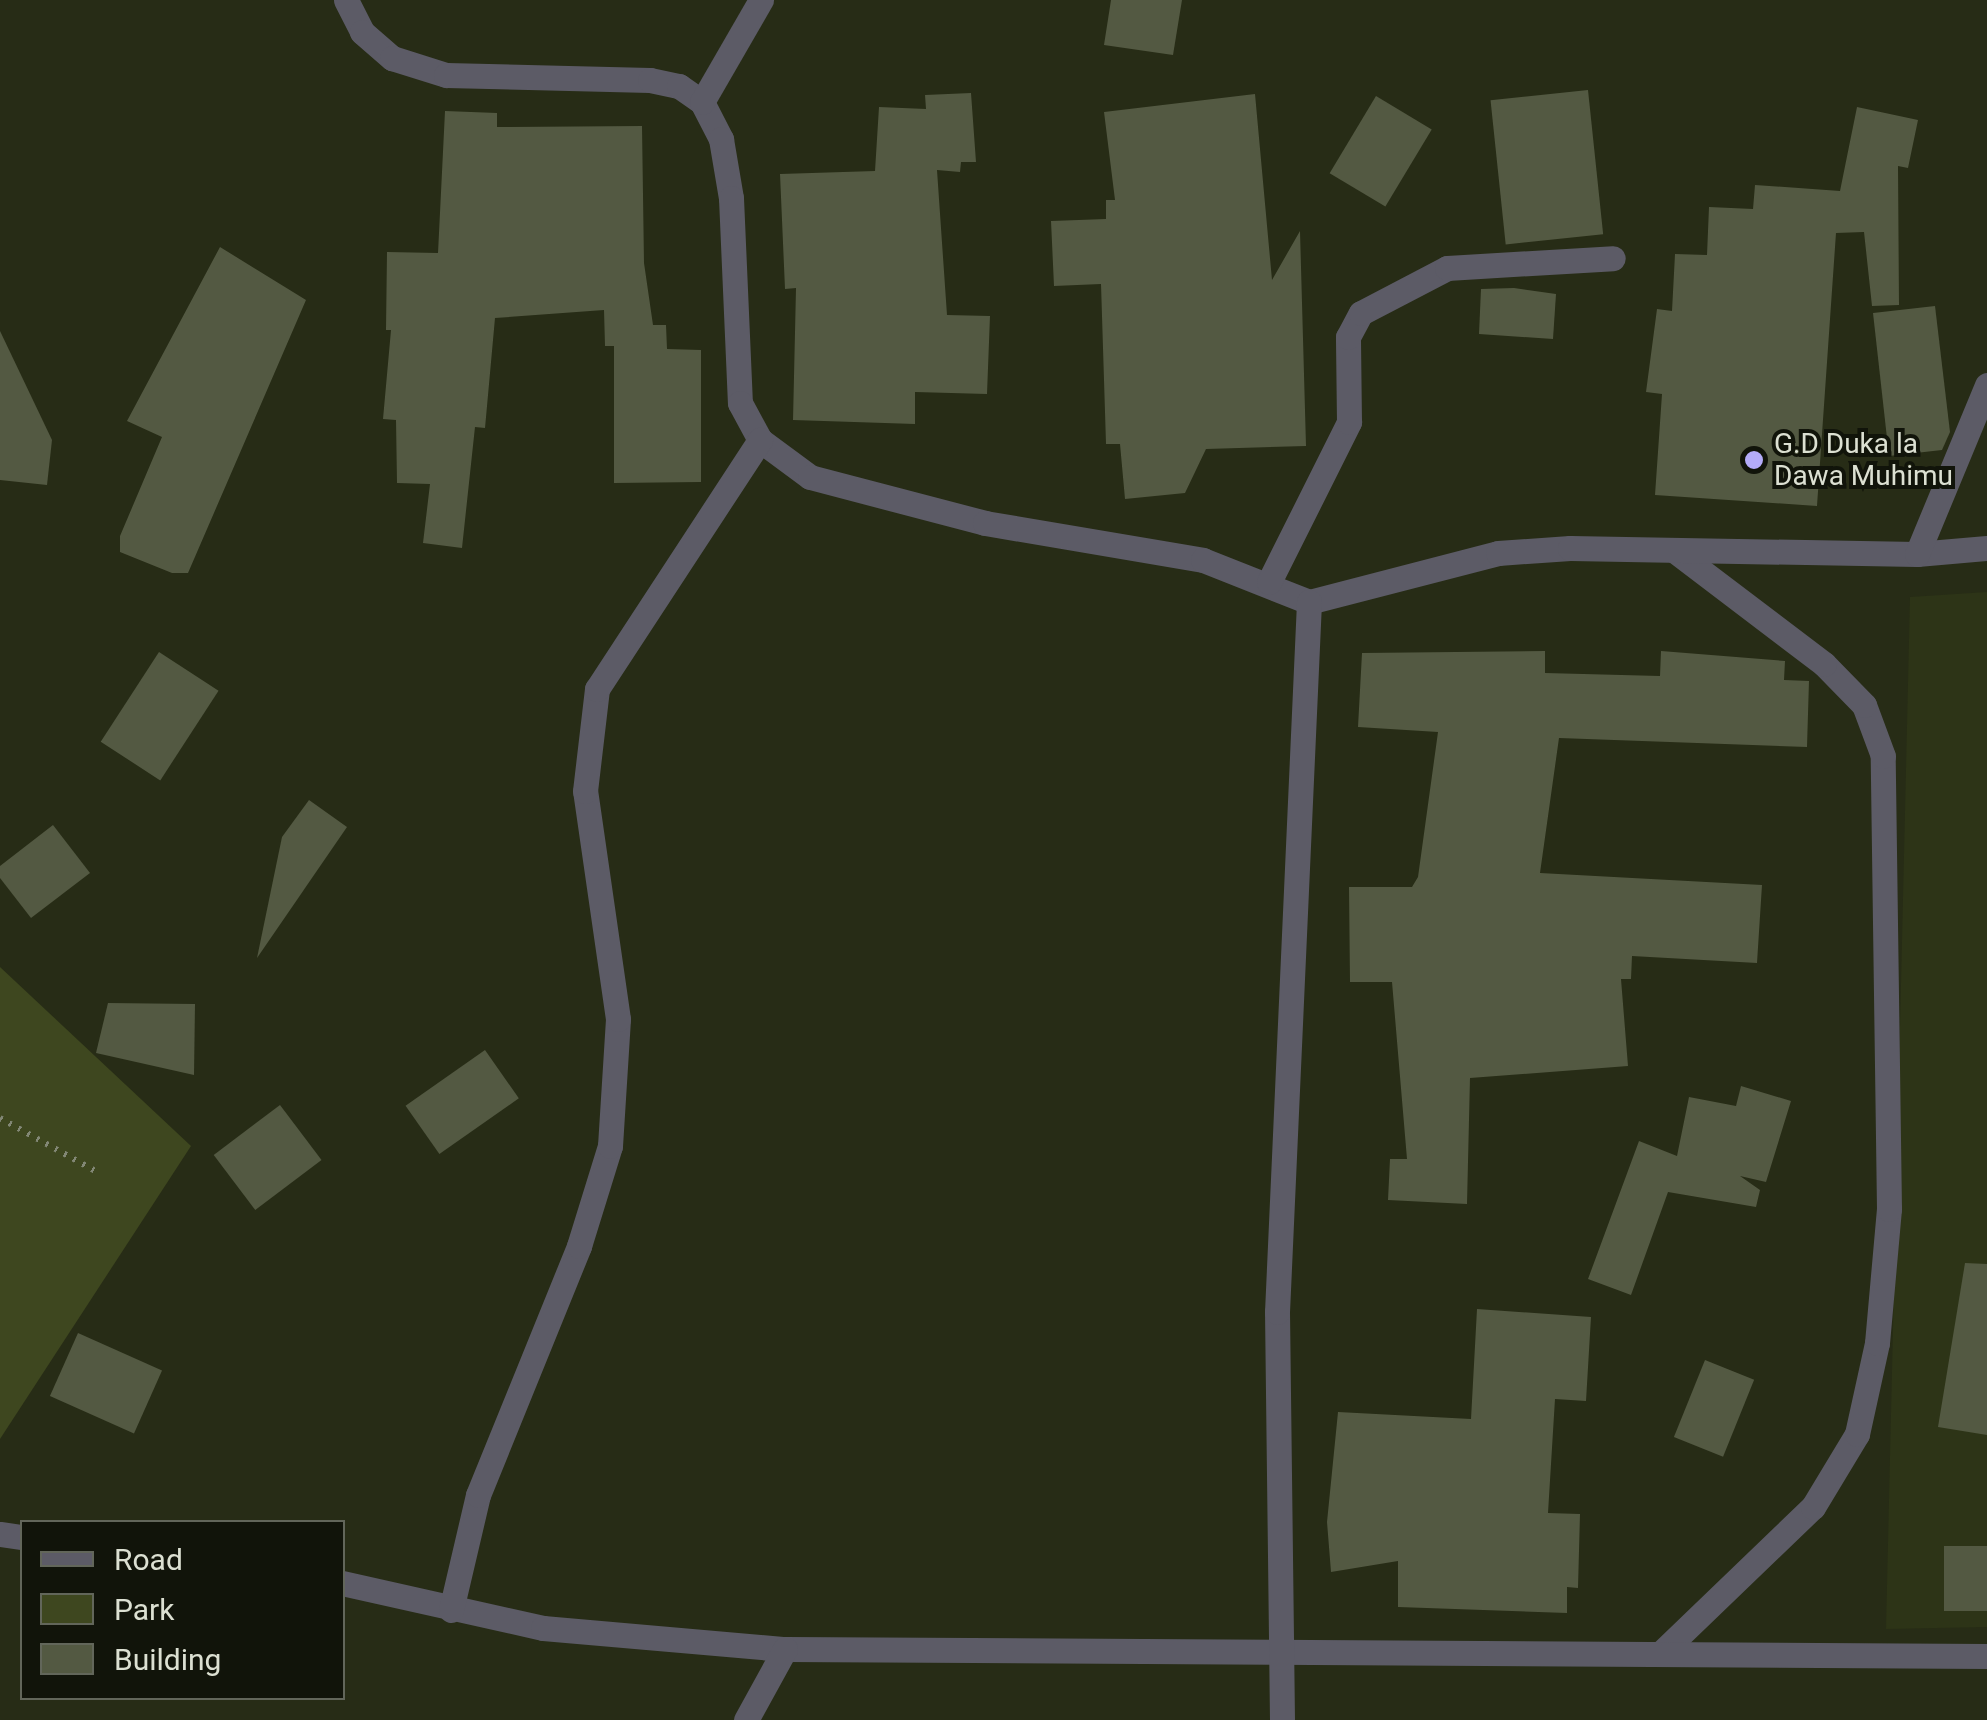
<!DOCTYPE html>
<html>
<head>
<meta charset="utf-8">
<style>
	body { margin:0 }
	#map { position:relative; width:1987px; height:1720px; overflow:hidden; background:#272c16; font-family:Roboto,sans-serif }
	div>[style] { position:absolute }
	[style*='--x'] { left:calc(var(--x)*1px); top:calc(var(--y)*1px); width:calc(var(--w)*1px); rotate:calc(var(--a)*1deg) }
	.built>* { inset:0; background:#2d3417 }
	.green>* { inset:0; background:#3e471f }
	.building>* { inset:0; background:#535942; transform-origin:0 0 }
	.path>* { height:6px; margin-top:-3px; transform-origin:0; background:repeating-linear-gradient(90deg,#828775 0 2.5px,transparent 0 10.5px) }
	.lane>* { height:25px; margin:-12.5px; padding:0 12.5px; transform-origin:12.5px; border-radius:12.5px; background:#5c5b66 }
	.street>* { height:25px; margin:-12.5px; padding:0 12.5px; transform-origin:12.5px; border-radius:12.5px; background:#5c5b66 }
	.dots>* { width:28px; height:28px; translate:-50% -50%; box-sizing:border-box; border:5px solid #11140a; border-radius:50% }
	span { translate:-50% -50%; white-space:nowrap; text-align:center; line-height:1.15; -webkit-text-stroke:8px #11140a; paint-order:stroke }
	.poi-label { font-size:28px; color:#dce0d2 }
	.left { translate:0 -50%; text-align:left }
	.legend { position:absolute; left:20px; top:1520px; width:325px; height:180px; box-sizing:border-box; background:#11140a; border:2px solid #62665a; margin:0; padding:12px 18px; list-style:none; font-size:30px; color:#dce0d2 }
	.legend li { display:flex; align-items:center; gap:20px; height:50px }
	.legend b { width:50px; border:2px solid #62665a }
</style>
</head>
<body>
<div id="map">
	<div class="built">
		<div style="clip-path:polygon(1987px 592px,1987px 1627px,1886px 1629px,1910px 597px)"></div>
	</div>
	<div class="green">
		<div style="clip-path:polygon(0 967px,191px 1146px,0 1439px)"></div>
	</div>
	<div class="building">
		<div style="clip-path:polygon(1111px 0,1182px 0,1173px 55px,1104px 45px)"></div>
		<div style="left:1588px;top:90px;width:145px;height:98px;rotate:84deg"></div>
		<div style="clip-path:polygon(971px 93px,976px 162px,961px 162px,960px 172px,937px 170px,947px 315px,990px 316px,987px 394px,915px 392px,915px 424px,793px 420px,796px 288px,785px 289px,780px 174px,875px 171px,879px 107px,926px 109px,925px 95px)"></div>
		<div style="clip-path:polygon(1255px 94px,1272px 280px,1300px 231px,1306px 446px,1206px 449px,1185px 493px,1125px 499px,1120px 444px,1106px 444px,1101px 284px,1054px 286px,1051px 221px,1106px 219px,1106px 200px,1115px 200px,1104px 112px)"></div>
		<div style="left:1376px;top:96px;width:65px;height:90px;rotate:31deg"></div>
		<div style="clip-path:polygon(1857px 107px,1918px 120px,1908px 168px,1898px 166px,1899px 305px,1872px 306px,1864px 232px,1836px 233px,1817px 506px,1655px 495px,1662px 394px,1646px 392px,1657px 309px,1672px 311px,1675px 254px,1707px 255px,1709px 207px,1753px 209px,1755px 185px,1840px 191px)"></div>
		<div style="clip-path:polygon(445px 111px,497px 113px,497px 127px,642px 126px,644px 263px,653px 325px,666px 325px,667px 349px,701px 350px,701px 482px,614px 483px,614px 346px,605px 346px,604px 310px,495px 318px,485px 428px,475px 427px,462px 548px,423px 543px,430px 484px,397px 483px,396px 420px,383px 419px,391px 330px,386px 330px,387px 252px,438px 253px)"></div>
		<div style="clip-path:polygon(220px 247px,306px 300px,188px 573px,172px 573px,120px 552px,120px 536px,162px 437px,127px 421px)"></div>
		<div style="clip-path:polygon(1514px 288px,1556px 294px,1553px 339px,1479px 334px,1481px 289px)"></div>
		<div style="clip-path:polygon(1935px 306px,1950px 432px,1942px 450px,1889px 456px,1873px 313px)"></div>
		<div style="clip-path:polygon(0 331px,52px 440px,47px 485px,0 480px)"></div>
		<div style="clip-path:polygon(1545px 651px,1545px 673px,1660px 676px,1661px 651px,1785px 661px,1784px 680px,1809px 681px,1807px 747px,1559px 738px,1540px 873px,1762px 885px,1757px 963px,1632px 956px,1631px 979px,1621px 979px,1628px 1066px,1470px 1078px,1467px 1204px,1388px 1200px,1390px 1159px,1407px 1159px,1392px 982px,1350px 982px,1349px 887px,1412px 887px,1418px 877px,1438px 732px,1358px 727px,1362px 653px)"></div>
		<div style="left:159px;top:652px;width:71px;height:107px;rotate:33deg"></div>
		<div style="clip-path:polygon(309px 800px,347px 827px,257px 958px,282px 837px)"></div>
		<div style="clip-path:polygon(53px 825px,90px 873px,31px 918px,0 878px,0 866px)"></div>
		<div style="clip-path:polygon(108px 1003px,195px 1004px,194px 1075px,96px 1053px)"></div>
		<div style="left:485px;top:1050px;width:59px;height:97px;rotate:55deg"></div>
		<div style="clip-path:polygon(1741px 1086px,1791px 1101px,1766px 1182px,1740px 1176px,1760px 1190px,1756px 1207px,1668px 1192px,1631px 1295px,1588px 1279px,1639px 1141px,1677px 1156px,1689px 1097px,1736px 1106px)"></div>
		<div style="left:280px;top:1105px;width:69px;height:83px;rotate:53deg"></div>
		<div style="clip-path:polygon(1965px 1263px,1987px 1264px,1987px 1435px,1938px 1427px)"></div>
		<div style="clip-path:polygon(1477px 1309px,1591px 1317px,1586px 1401px,1555px 1399px,1548px 1513px,1580px 1514px,1578px 1588px,1567px 1587px,1567px 1613px,1398px 1607px,1398px 1561px,1331px 1572px,1327px 1522px,1338px 1412px,1471px 1419px)"></div>
		<div style="left:78px;top:1333px;width:92px;height:69px;rotate:24deg"></div>
		<div style="left:1705px;top:1360px;width:53px;height:83px;rotate:22deg"></div>
		<div style="left:1944px;top:1546px;width:43px;height:65px"></div>
	</div>
	<div class="path">
		<div style="--x:0;--y:1118;--w:113;--a:29.1"></div>
	</div>
	<div class="lane">
		<div style="--x:1660;--y:1654;--w:212;--a:-43.9"></div>
		<div style="--x:1813;--y:1507;--w:85;--a:-58.9"></div>
		<div style="--x:1857;--y:1434;--w:93;--a:-77.6"></div>
		<div style="--x:1877;--y:1343;--w:135;--a:-84.9"></div>
		<div style="--x:1889;--y:1209;--w:453;--a:-90.8"></div>
		<div style="--x:1883;--y:756;--w:54;--a:-110.4"></div>
		<div style="--x:1864;--y:705;--w:57;--a:-134.3"></div>
		<div style="--x:1824;--y:664;--w:188;--a:-142.8"></div>
	</div>
	<div class="street">
		<div style="--x:346;--y:0;--w:36;--a:63"></div>
		<div style="--x:362;--y:32;--w:40;--a:41"></div>
		<div style="--x:392;--y:58;--w:57;--a:17.5"></div>
		<div style="--x:446;--y:75;--w:204;--a:1.4"></div>
		<div style="--x:650;--y:80;--w:30;--a:12"></div>
		<div style="--x:679;--y:86;--w:28;--a:35"></div>
		<div style="--x:702;--y:102;--w:42;--a:62.8"></div>
		<div style="--x:721;--y:139;--w:60;--a:80.4"></div>
		<div style="--x:731;--y:198;--w:205;--a:87.5"></div>
		<div style="--x:740;--y:403;--w:42;--a:61.6"></div>
		<div style="--x:760;--y:440;--w:62;--a:36.5"></div>
		<div style="--x:810;--y:477;--w:181;--a:14.7"></div>
		<div style="--x:985;--y:523;--w:221;--a:9.6"></div>
		<div style="--x:1203;--y:560;--w:114;--a:21.6"></div>
		<div style="--x:1309;--y:602;--w:195;--a:-14.5"></div>
		<div style="--x:1498;--y:553;--w:72;--a:-4"></div>
		<div style="--x:1570;--y:548;--w:347;--a:1"></div>
		<div style="--x:1917;--y:554;--w:70;--a:-4.9"></div>
		<div style="--x:702;--y:102;--w:118;--a:-60"></div>
		<div style="--x:1917;--y:554;--w:183;--a:-67.5"></div>
		<div style="--x:1269;--y:582;--w:179;--a:-63.4"></div>
		<div style="--x:1349;--y:422;--w:85;--a:-90.7"></div>
		<div style="--x:1348;--y:337;--w:27;--a:-62"></div>
		<div style="--x:1361;--y:313;--w:97;--a:-27.6"></div>
		<div style="--x:1447;--y:268;--w:166;--a:-3.4"></div>
		<div style="--x:0;--y:1534;--w:22;--a:8"></div>
		<div style="--x:342;--y:1583;--w:206;--a:12.6"></div>
		<div style="--x:543;--y:1628;--w:243;--a:5"></div>
		<div style="--x:785;--y:1649;--w:1202;--a:0.33"></div>
		<div style="--x:451;--y:1610;--w:118;--a:-76.8"></div>
		<div style="--x:478;--y:1495;--w:269;--a:-67.9"></div>
		<div style="--x:579;--y:1246;--w:105;--a:-72.8"></div>
		<div style="--x:610;--y:1146;--w:127;--a:-86.4"></div>
		<div style="--x:618;--y:1019;--w:230;--a:-98.2"></div>
		<div style="--x:585;--y:791;--w:103;--a:-83.3"></div>
		<div style="--x:597;--y:689;--w:298;--a:-56.8"></div>
		<div style="--x:746;--y:1720;--w:81;--a:-61.2"></div>
		<div style="--x:1282;--y:1720;--w:408;--a:-90.7"></div>
		<div style="--x:1277;--y:1312;--w:711;--a:-87.42"></div>
	</div>
	<div class="dots">
		<div style="left:1754px;top:460px;background:#b4acf9"></div>
	</div>
	<div class="poi-label">
		<span class="left" style="left:1774px;top:460px">G.D Duka la<br>Dawa Muhimu</span>
	</div>
	<ul class="legend">
	<li><b style="height:12px;background:#5c5b66"></b>Road</li>
	<li><b style="height:28px;background:#3e471f"></b>Park</li>
	<li><b style="height:28px;background:#535942"></b>Building</li>
	</ul>
</div>
</body>
</html>
